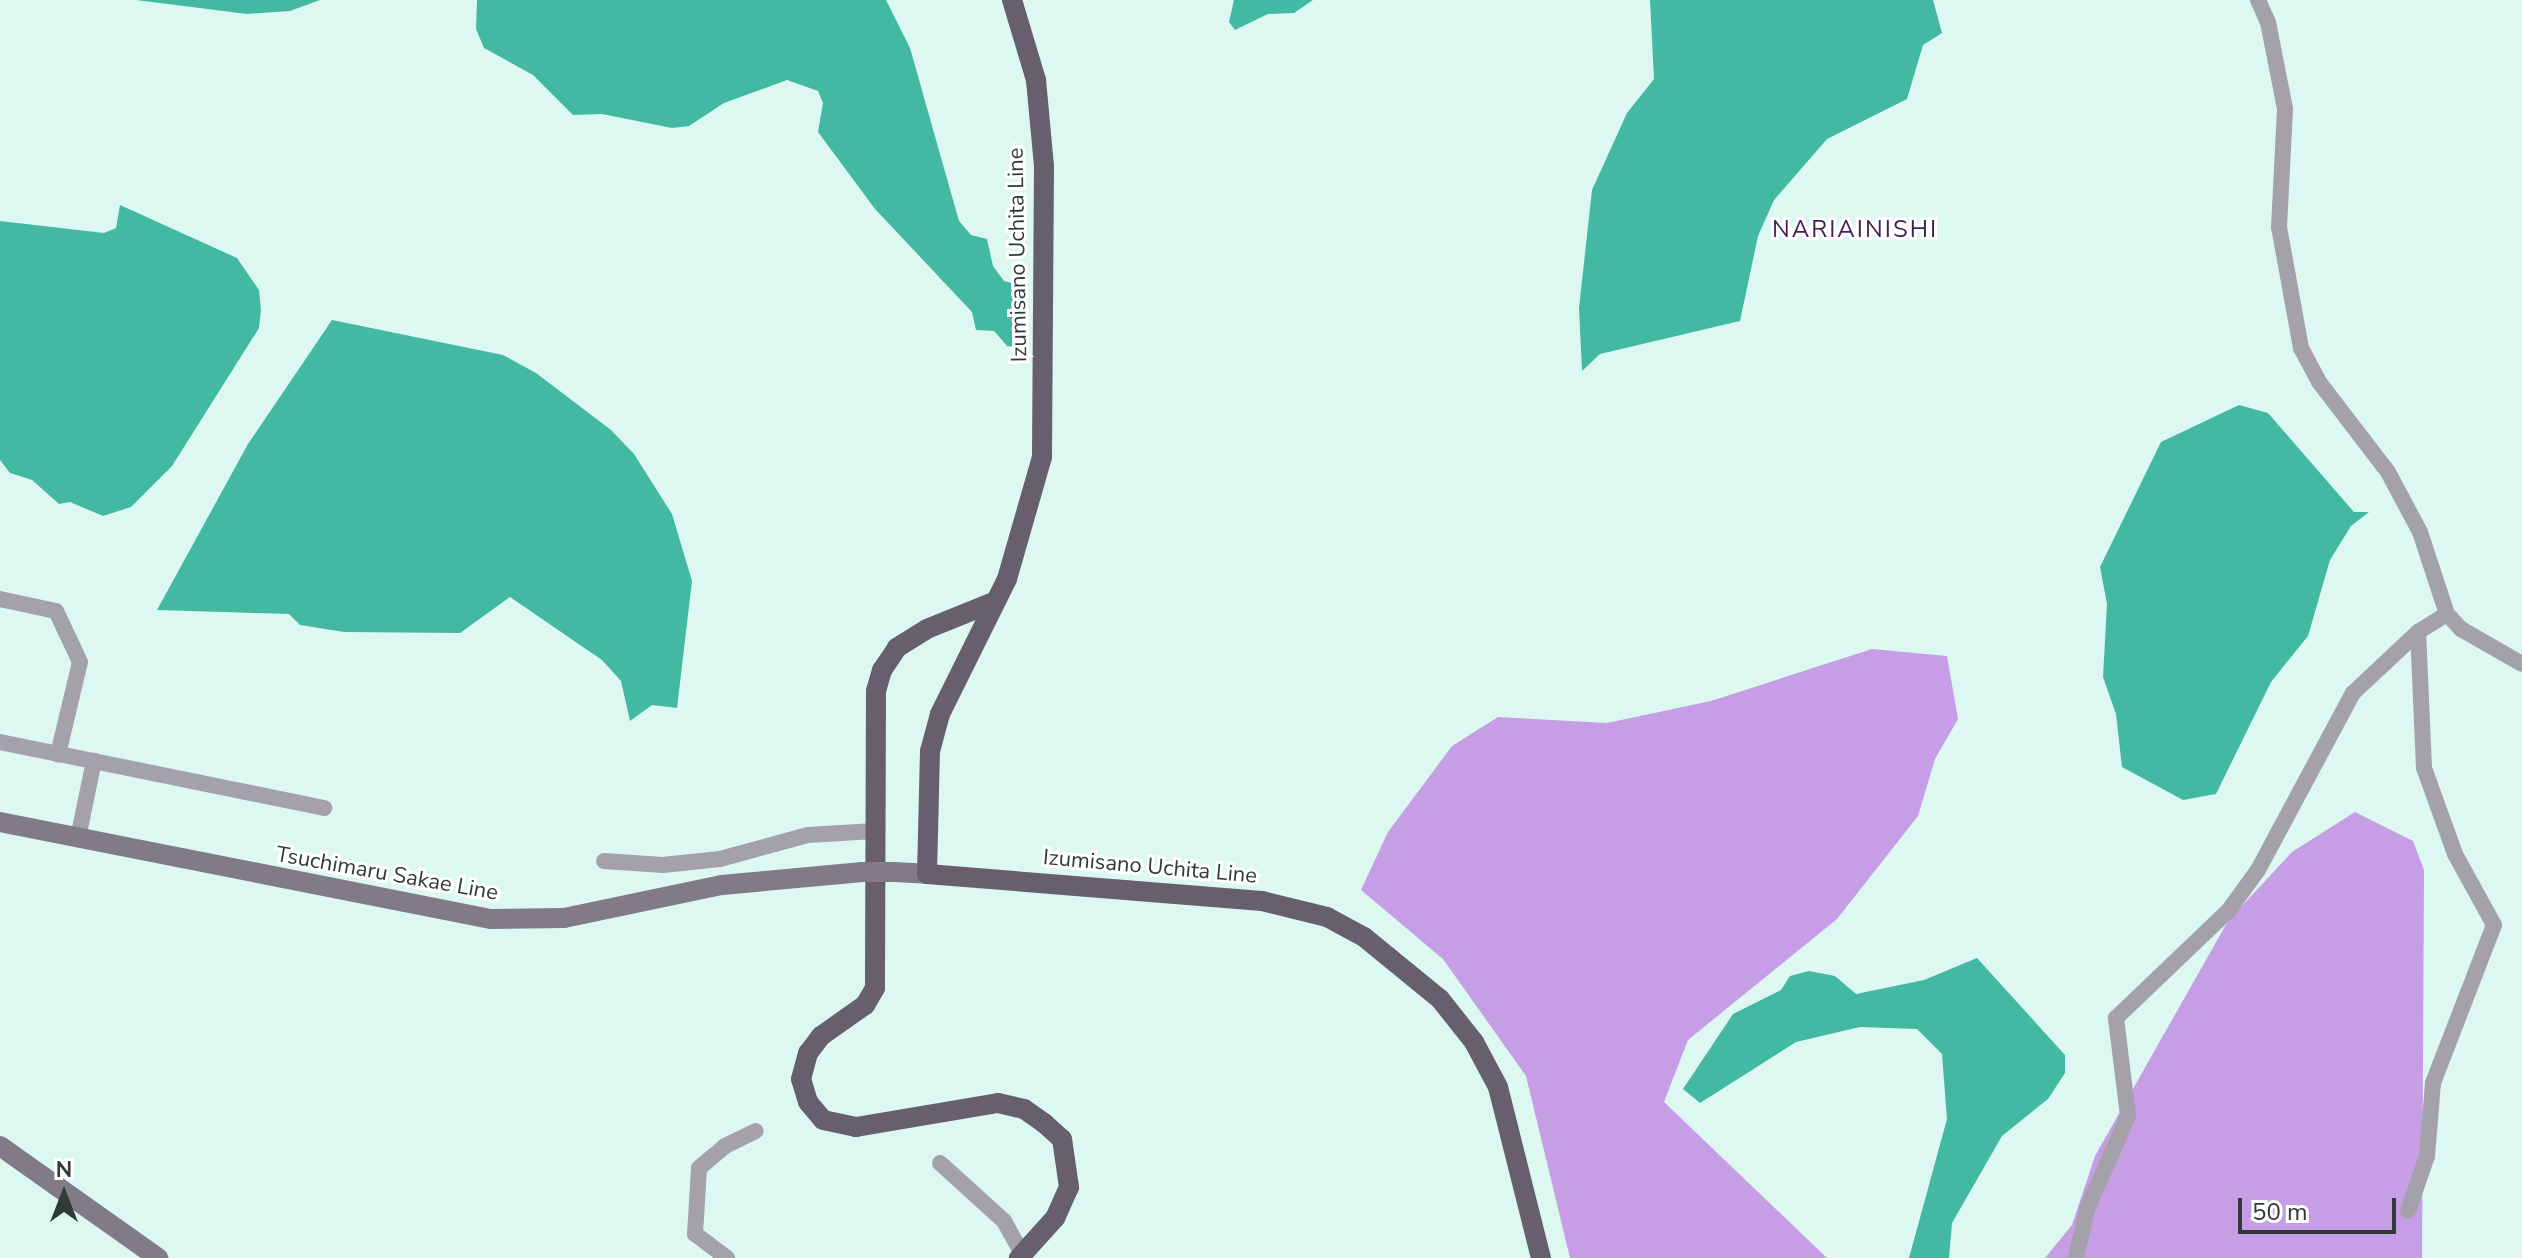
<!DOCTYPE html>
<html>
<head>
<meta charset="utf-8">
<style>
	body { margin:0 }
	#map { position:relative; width:2522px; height:1258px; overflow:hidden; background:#dcf8f1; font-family:"Nunito Sans",sans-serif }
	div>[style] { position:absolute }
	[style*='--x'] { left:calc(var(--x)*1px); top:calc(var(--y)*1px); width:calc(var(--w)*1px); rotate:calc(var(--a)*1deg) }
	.forest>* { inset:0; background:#c59ee6 }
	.water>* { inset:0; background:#43b9a3 }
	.street>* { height:16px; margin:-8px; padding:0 8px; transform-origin:8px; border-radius:8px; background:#a5a1aa }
	.secondary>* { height:20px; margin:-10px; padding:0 10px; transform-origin:10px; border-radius:10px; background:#817a87 }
	.primary>* { height:20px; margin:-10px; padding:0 10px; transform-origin:10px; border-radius:10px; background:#675f6e }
	.secondary-bridge>* { height:20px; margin:-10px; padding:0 10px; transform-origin:10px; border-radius:10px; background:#817a87 }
	span { translate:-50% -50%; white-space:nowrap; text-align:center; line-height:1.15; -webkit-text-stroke:6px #fff; paint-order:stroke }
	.street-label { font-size:22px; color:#303b38 }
	.neighbourhood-label { font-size:24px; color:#401f57; letter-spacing:2px }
	.north { position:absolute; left:24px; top:1154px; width:80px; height:80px; -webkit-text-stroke:6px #fff; paint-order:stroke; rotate:0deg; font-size:22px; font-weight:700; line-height:32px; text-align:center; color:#303b38 }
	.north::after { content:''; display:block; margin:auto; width:28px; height:36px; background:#303b38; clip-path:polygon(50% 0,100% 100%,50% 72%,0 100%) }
	.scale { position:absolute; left:2238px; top:1198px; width:158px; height:36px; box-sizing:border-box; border:4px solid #303b38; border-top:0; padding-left:10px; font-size:24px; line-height:28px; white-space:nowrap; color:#303b38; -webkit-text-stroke:6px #fff; paint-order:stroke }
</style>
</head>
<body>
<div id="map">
	<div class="forest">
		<div style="clip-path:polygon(1872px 649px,1947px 656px,1958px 719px,1935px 759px,1918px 816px,1837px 919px,1688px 1040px,1664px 1102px,1827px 1258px,1570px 1258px,1526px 1076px,1443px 959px,1361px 890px,1388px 832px,1452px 746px,1498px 717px,1607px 723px,1711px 701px)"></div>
		<div style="clip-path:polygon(2355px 812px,2413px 841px,2424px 870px,2422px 1258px,2045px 1258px,2072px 1225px,2095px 1156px,2228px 921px,2292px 852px)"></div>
	</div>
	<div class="water">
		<div style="clip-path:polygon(136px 0,320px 0,290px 11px,247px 14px)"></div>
		<div style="clip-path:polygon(477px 0,886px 0,910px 48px,959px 221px,971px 235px,987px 239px,993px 266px,1004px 281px,1016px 284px,1017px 347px,1008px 347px,994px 331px,976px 330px,972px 312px,875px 209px,818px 132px,823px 103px,818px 91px,787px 80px,724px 103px,689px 126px,672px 128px,602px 114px,573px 115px,533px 75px,484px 48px,476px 29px)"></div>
		<div style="clip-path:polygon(1234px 0,1313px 0,1294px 13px,1268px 14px,1235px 30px,1229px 22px)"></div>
		<div style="clip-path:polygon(1650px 0,1933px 0,1942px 33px,1923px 45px,1907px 99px,1827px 139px,1774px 200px,1758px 236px,1740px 321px,1600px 354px,1582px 371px,1579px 308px,1592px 190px,1627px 113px,1654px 79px)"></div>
		<div style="clip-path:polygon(120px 205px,237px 258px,259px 290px,261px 310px,259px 328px,172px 466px,131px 507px,103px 516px,70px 502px,59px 504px,32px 480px,10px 473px,0 460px,0 221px,104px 233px,116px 228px)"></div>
		<div style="clip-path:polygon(332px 320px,503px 355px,536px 373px,611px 430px,634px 454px,672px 514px,692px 581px,677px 708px,652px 705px,630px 721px,621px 681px,602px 660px,510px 597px,460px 633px,344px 632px,300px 625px,289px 614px,157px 610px,248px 444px)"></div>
		<div style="clip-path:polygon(2239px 405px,2268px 413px,2354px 512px,2369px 512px,2351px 526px,2330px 560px,2308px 636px,2271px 682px,2216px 794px,2183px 800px,2122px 767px,2116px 714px,2103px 677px,2107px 604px,2100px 567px,2161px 442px)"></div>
		<div style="clip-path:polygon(1977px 958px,2065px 1055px,2065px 1073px,2048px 1099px,2002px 1136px,1952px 1223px,1949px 1258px,1909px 1258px,1947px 1119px,1942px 1054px,1917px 1029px,1860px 1027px,1796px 1042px,1700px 1103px,1683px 1089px,1733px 1014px,1781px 990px,1790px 976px,1809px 971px,1835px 976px,1856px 994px,1924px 980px)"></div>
	</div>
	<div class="street">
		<div style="--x:2258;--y:0;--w:24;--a:66"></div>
		<div style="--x:2268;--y:22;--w:89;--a:78.9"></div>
		<div style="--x:2285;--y:109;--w:118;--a:92.9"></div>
		<div style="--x:2279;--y:227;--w:123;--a:79.7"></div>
		<div style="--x:2301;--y:348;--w:38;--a:62"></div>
		<div style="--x:2319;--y:382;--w:113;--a:52.5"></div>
		<div style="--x:2388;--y:472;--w:68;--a:61.9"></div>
		<div style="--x:2420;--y:532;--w:86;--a:71.8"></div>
		<div style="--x:2447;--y:614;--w:21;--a:47"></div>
		<div style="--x:2461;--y:629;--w:70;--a:29.8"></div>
		<div style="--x:0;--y:599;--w:57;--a:12.1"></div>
		<div style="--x:56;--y:611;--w:56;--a:64.8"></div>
		<div style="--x:80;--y:662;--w:95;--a:103.4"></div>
		<div style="--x:0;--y:742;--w:331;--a:11.5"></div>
		<div style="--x:78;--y:838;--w:79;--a:-78.3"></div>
		<div style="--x:604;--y:861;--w:59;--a:3.9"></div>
		<div style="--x:663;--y:865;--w:57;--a:-6"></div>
		<div style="--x:720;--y:859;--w:91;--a:-15.3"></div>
		<div style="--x:808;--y:835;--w:67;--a:-3.4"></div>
		<div style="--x:940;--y:1163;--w:86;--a:42.2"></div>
		<div style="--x:1004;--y:1221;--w:38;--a:61"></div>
		<div style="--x:2408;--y:1211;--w:58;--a:-70.9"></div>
		<div style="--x:2427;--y:1156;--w:73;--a:-85.3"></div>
		<div style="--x:2433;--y:1083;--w:169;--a:-68.9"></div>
		<div style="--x:2494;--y:925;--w:81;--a:-118.8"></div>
		<div style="--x:2455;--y:854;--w:91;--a:-109.8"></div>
		<div style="--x:2424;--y:768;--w:136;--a:-92.5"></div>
		<div style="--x:727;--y:1258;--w:40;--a:-143"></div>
		<div style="--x:695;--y:1234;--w:66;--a:-86.5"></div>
		<div style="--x:699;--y:1168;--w:34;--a:-40"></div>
		<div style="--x:725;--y:1146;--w:34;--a:-26"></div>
		<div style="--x:2076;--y:1258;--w:50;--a:-77.3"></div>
		<div style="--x:2087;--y:1209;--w:102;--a:-66.2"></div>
		<div style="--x:2128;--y:1116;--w:99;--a:-97"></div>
		<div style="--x:2116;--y:1018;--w:156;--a:-43.7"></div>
		<div style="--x:2229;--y:910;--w:49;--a:-54.1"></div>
		<div style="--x:2258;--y:870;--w:201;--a:-61.8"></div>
		<div style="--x:2353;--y:693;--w:89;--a:-43.2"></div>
		<div style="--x:2418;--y:632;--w:34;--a:-32"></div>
	</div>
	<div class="secondary">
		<div style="--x:0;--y:822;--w:500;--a:11.18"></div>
		<div style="--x:491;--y:919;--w:73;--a:-0.8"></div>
		<div style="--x:564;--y:918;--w:161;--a:-11.8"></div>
		<div style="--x:722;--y:885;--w:141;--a:-5.3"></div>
		<div style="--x:894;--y:872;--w:33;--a:3"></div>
		<div style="--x:0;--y:1146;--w:194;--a:35.3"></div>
	</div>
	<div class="primary">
		<div style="--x:1012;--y:0;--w:84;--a:73.3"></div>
		<div style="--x:1036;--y:80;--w:86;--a:84.7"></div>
		<div style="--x:1044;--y:166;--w:291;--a:90.4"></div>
		<div style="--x:1042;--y:457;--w:127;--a:106"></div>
		<div style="--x:1007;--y:579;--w:151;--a:116.4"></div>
		<div style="--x:940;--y:714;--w:38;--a:105"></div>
		<div style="--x:930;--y:751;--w:123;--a:91.4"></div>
		<div style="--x:927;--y:874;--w:336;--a:4.6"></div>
		<div style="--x:1262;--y:901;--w:67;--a:13.8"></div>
		<div style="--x:1327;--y:917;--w:42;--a:28.4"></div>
		<div style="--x:1364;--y:937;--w:98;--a:39.2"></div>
		<div style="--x:1440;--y:999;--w:55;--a:51.7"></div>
		<div style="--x:1474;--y:1042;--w:51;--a:61.9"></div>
		<div style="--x:1498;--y:1087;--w:176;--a:75.9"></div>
		<div style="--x:996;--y:601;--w:74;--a:157.9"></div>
		<div style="--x:927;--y:629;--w:36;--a:148"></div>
		<div style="--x:897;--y:648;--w:27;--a:124"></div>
		<div style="--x:882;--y:670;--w:22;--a:106"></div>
		<div style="--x:876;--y:691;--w:297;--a:90.2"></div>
		<div style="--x:875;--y:988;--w:20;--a:120"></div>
		<div style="--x:865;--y:1005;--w:54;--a:144.8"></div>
		<div style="--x:821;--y:1036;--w:21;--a:127"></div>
		<div style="--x:808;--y:1053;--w:27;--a:105"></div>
		<div style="--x:801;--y:1079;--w:24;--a:73"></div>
		<div style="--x:808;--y:1102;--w:23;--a:50"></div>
		<div style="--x:823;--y:1120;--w:34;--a:12"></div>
		<div style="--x:856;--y:1127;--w:144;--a:-9.6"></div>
		<div style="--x:998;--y:1103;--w:27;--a:13"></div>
		<div style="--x:1024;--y:1109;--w:24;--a:35"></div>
		<div style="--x:1044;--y:1123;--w:24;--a:42"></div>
		<div style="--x:1062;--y:1139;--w:49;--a:81.7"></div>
		<div style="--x:1069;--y:1187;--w:34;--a:114"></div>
		<div style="--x:1055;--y:1218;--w:54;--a:132"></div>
	</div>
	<div class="secondary-bridge">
		<div style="--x:862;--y:872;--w:32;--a:0"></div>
	</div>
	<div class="street-label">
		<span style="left:1018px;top:255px;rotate:-91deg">Izumisano Uchita Line</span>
		<span style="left:1150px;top:867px;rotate:5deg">Izumisano Uchita Line</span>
		<span style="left:387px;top:874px;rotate:10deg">Tsuchimaru Sakae Line</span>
	</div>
	<div class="neighbourhood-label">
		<span style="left:1855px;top:230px">NARIAINISHI</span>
	</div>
	<div class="north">N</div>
	<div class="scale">50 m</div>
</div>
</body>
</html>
